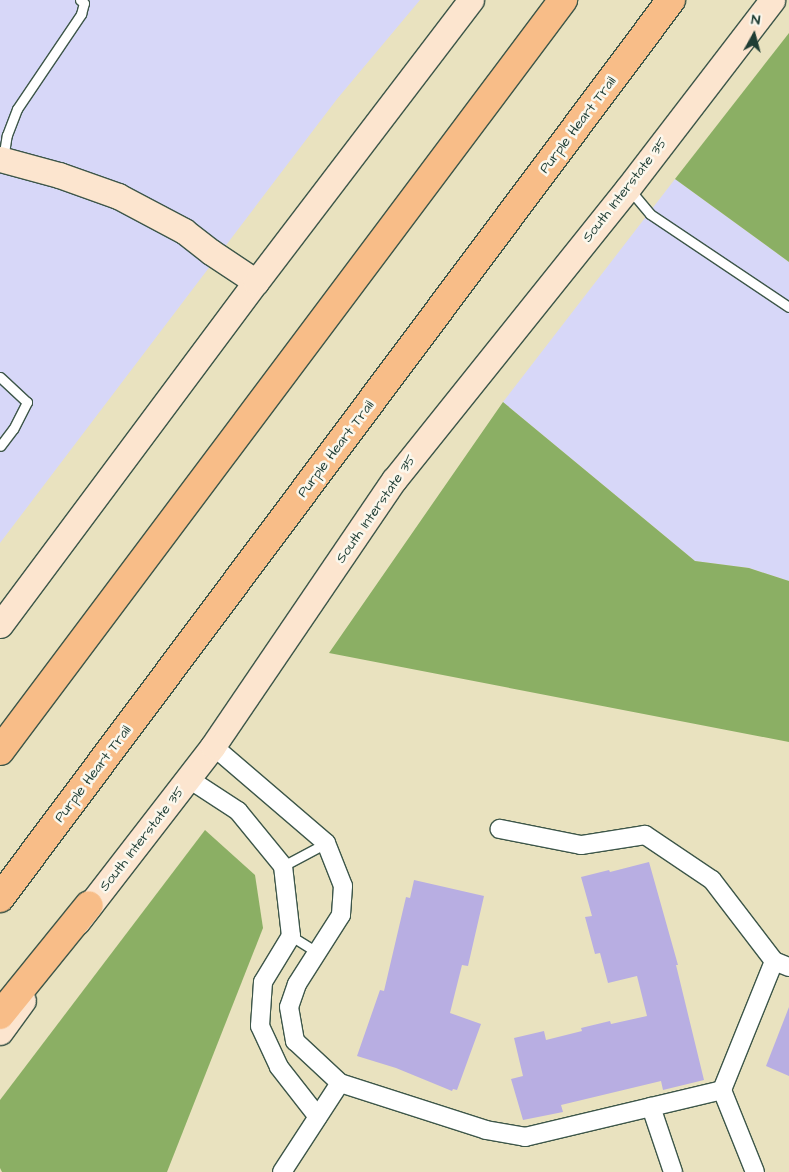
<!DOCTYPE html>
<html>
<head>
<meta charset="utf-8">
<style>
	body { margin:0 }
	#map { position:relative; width:789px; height:1172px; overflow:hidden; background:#e9e2bf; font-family:"Architects Daughter",sans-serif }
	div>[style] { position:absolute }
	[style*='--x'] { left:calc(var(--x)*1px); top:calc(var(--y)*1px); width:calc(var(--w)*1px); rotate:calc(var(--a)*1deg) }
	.built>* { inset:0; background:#d7d7f8 }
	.forest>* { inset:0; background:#8baf64 }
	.building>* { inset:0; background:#b8aee2 }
	.roads { filter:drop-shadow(1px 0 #3d5649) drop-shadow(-1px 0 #3d5649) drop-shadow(0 1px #3d5649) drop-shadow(0 -1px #3d5649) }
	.lane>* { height:9px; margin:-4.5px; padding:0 4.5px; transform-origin:4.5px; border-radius:4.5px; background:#fff }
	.street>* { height:18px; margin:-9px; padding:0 9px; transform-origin:9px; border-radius:9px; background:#fff }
	.secondary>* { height:25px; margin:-12.5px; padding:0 12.5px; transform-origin:12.5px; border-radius:12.5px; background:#fce5cf }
	.highway>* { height:28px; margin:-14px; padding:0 14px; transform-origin:14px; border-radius:14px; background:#f8bd88 }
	span { translate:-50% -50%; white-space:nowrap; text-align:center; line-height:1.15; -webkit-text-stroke:5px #fbf7ec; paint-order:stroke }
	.street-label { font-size:14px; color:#1f3d34 }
	.north { position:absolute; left:729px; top:10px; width:50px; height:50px; -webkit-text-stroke:4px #fbf7ec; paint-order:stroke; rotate:7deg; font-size:14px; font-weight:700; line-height:20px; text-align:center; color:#1f3d34 }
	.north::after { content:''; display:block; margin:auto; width:18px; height:22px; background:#1f3d34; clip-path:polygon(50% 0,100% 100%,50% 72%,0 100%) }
</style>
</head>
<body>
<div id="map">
	<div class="built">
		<div style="clip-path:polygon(0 0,420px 0,337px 99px,0 543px)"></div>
		<div style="clip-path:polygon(675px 179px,789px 262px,789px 581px,749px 568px,695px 561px,503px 402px)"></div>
	</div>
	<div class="forest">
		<div style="clip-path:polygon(789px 33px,789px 262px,675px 179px)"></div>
		<div style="clip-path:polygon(503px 402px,695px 561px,749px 568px,789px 581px,789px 742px,329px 653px)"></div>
		<div style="clip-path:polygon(205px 830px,255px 875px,263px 928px,167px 1172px,2px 1172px,0 1168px,0 1100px)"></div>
	</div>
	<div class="building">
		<div style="clip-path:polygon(649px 862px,678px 965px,676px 965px,704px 1080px,663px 1090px,661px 1081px,561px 1105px,563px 1112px,523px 1120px,511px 1079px,523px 1076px,514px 1038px,544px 1031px,546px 1040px,582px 1031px,581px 1028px,610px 1021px,611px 1024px,647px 1016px,637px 976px,608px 983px,600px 953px,595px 954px,585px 917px,592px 916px,581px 877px,609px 870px,610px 872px)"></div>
		<div style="clip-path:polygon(414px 880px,484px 896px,468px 966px,462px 965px,450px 1013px,481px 1024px,457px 1090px,453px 1089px,452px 1091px,396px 1068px,357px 1056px,380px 990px,384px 991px,406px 897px,410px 898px)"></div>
		<div style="clip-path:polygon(789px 1007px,789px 1076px,766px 1066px)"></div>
	</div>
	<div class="roads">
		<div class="lane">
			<div style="--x:3;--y:159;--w:24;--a:-81"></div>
			<div style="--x:7;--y:135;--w:28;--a:-69"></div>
			<div style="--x:17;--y:109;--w:115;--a:-56"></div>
			<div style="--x:81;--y:14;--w:11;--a:-75"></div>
			<div style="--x:84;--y:3;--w:5;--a:-143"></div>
			<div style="--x:630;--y:190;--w:31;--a:50"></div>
			<div style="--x:650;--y:214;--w:167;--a:33.8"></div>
			<div style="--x:0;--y:377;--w:37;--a:43"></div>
			<div style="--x:27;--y:402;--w:30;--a:117"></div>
			<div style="--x:13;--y:429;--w:21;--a:127"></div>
			<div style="--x:283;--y:866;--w:49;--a:-28.1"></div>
			<div style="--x:291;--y:936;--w:31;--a:32"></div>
		</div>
		<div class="street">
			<div style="--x:213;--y:746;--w:149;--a:40.6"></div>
			<div style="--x:326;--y:843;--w:46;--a:68.4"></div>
			<div style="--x:343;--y:886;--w:29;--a:94"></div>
			<div style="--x:341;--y:915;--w:82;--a:122.5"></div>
			<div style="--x:297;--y:984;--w:24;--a:109"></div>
			<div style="--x:289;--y:1007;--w:35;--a:80"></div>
			<div style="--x:295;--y:1041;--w:62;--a:43"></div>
			<div style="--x:340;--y:1083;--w:153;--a:17.8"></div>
			<div style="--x:486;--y:1130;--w:40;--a:10"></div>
			<div style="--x:525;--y:1137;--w:203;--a:-13.4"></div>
			<div style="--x:722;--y:1090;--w:139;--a:-68"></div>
			<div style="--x:774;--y:961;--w:102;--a:-127.4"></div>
			<div style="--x:712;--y:880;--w:81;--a:-146.1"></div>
			<div style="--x:645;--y:835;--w:65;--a:171.1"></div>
			<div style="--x:581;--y:845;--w:83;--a:-168.8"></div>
			<div style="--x:189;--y:779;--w:59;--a:33.1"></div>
			<div style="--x:238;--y:811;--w:71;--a:50.7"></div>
			<div style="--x:283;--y:866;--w:70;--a:83.5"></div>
			<div style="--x:291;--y:936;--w:54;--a:121.3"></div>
			<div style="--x:263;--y:982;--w:44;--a:93.9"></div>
			<div style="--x:260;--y:1026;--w:45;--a:65.1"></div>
			<div style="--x:279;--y:1067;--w:63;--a:52"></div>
			<div style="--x:774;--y:961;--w:16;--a:22"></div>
			<div style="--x:722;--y:1090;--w:88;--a:68.1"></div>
			<div style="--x:651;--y:1107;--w:69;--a:71.3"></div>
			<div style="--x:282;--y:1172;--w:106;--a:-56.9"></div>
		</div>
		<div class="secondary">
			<div style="--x:0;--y:159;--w:61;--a:15.2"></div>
			<div style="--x:59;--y:175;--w:63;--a:19.6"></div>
			<div style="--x:118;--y:196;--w:75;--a:27.9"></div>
			<div style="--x:184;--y:231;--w:34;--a:38"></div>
			<div style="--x:211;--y:252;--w:54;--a:33.7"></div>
			<div style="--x:0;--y:625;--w:428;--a:-53.3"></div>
			<div style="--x:256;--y:282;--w:355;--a:-52.7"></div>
			<div style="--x:77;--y:922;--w:222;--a:-52.3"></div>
			<div style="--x:213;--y:746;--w:322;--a:-55.8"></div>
			<div style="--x:394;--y:480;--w:374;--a:-51.3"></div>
			<div style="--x:628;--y:188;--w:237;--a:-52.5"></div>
			<div style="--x:0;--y:1032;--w:39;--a:-54"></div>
		</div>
		<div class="highway">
			<div style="--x:0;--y:751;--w:939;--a:-53.14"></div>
			<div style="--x:0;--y:898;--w:1121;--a:-53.23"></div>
			<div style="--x:0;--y:1015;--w:141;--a:-51"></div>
		</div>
	</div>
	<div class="street-label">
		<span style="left:578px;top:125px;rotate:-53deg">Purple Heart Trail</span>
		<span style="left:625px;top:190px;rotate:-52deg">South Interstate 35</span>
		<span style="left:336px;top:449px;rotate:-53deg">Purple Heart Trail</span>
		<span style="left:376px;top:509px;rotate:-55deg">South Interstate 35</span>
		<span style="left:93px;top:774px;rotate:-53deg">Purple Heart Trail</span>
		<span style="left:142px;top:839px;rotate:-52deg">South Interstate 35</span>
	</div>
	<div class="north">N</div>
</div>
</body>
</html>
